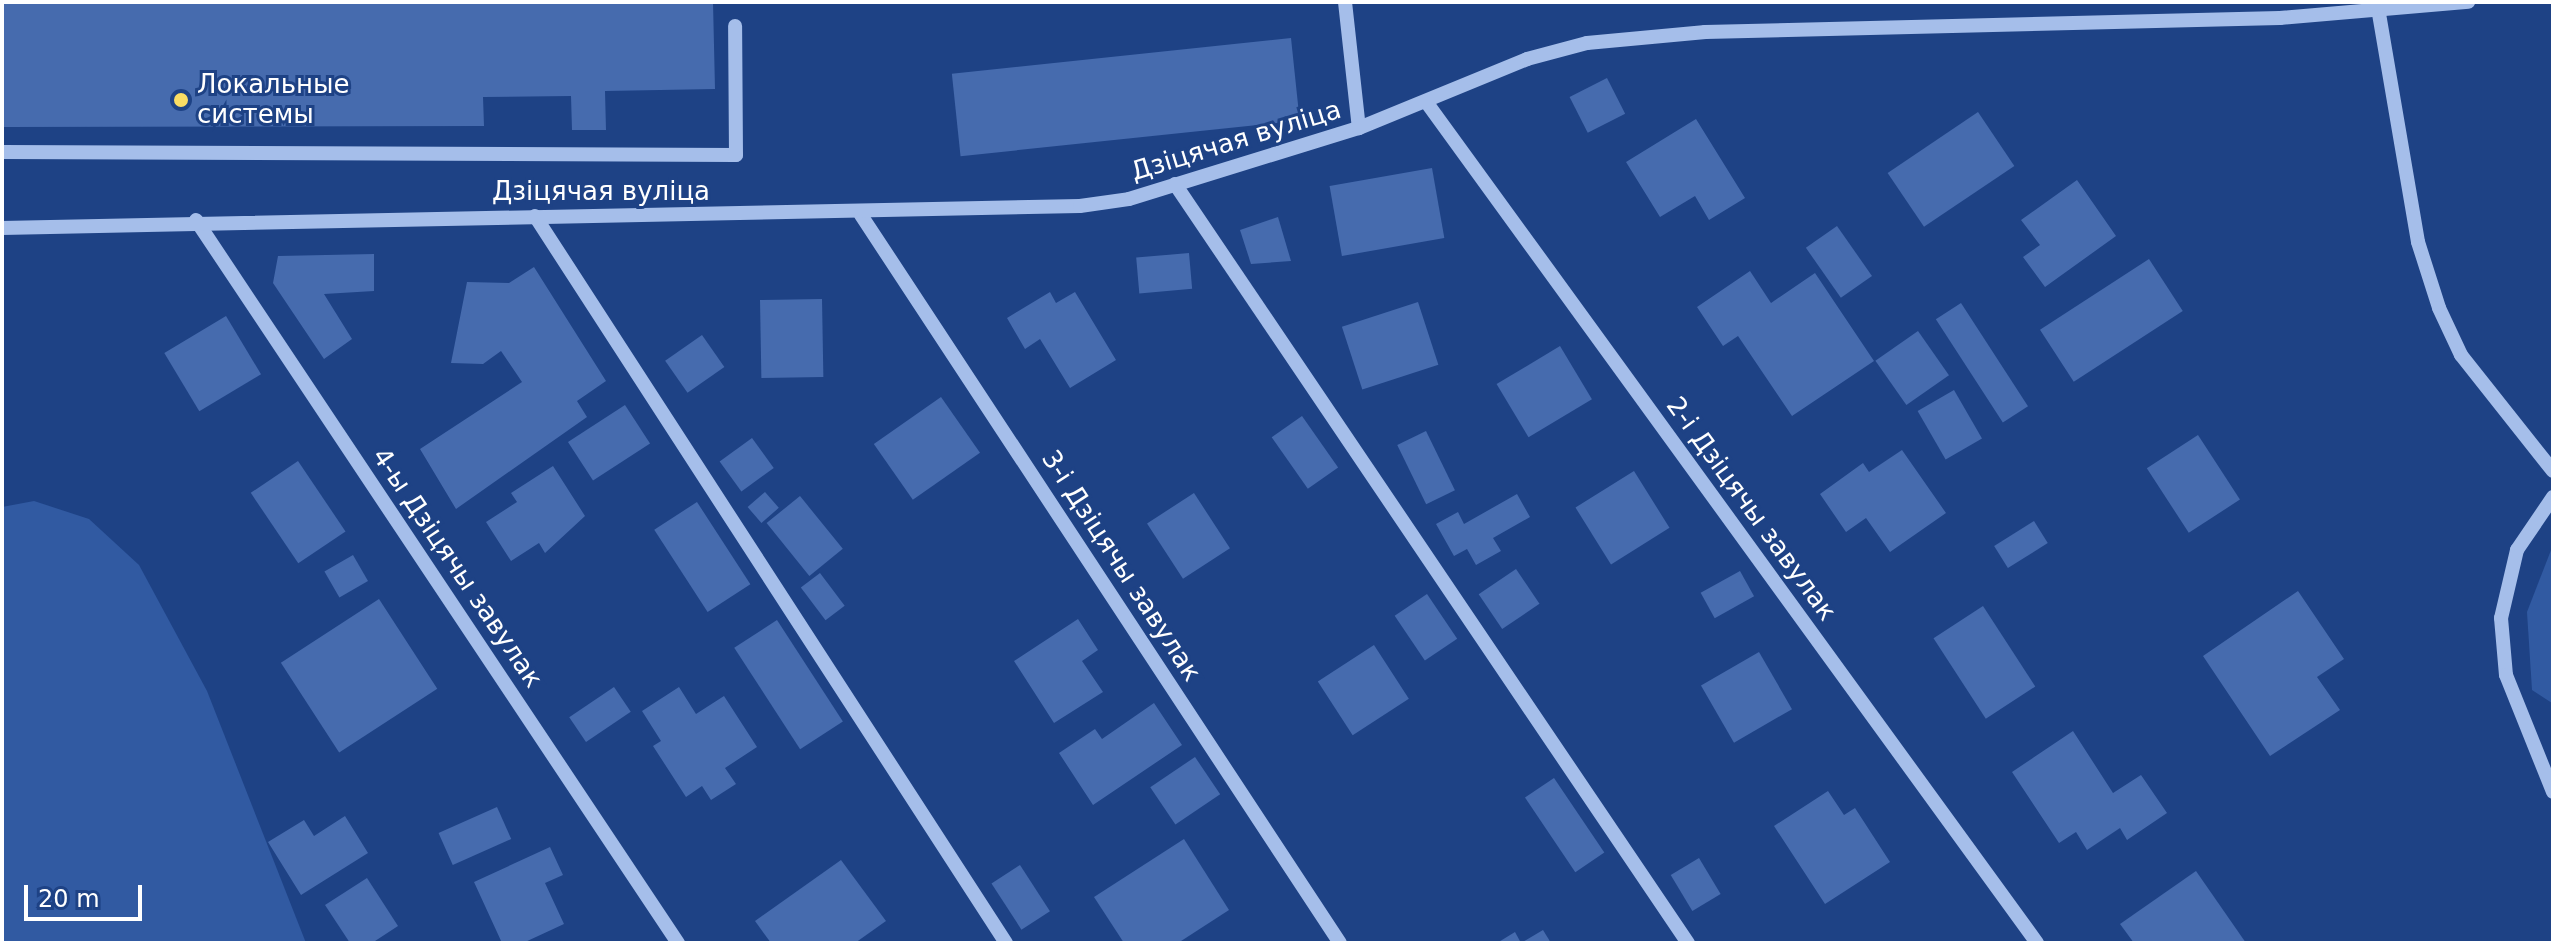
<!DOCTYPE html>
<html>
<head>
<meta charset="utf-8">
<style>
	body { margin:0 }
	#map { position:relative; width:2555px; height:945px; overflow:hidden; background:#1e4285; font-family:"DejaVu Sans",sans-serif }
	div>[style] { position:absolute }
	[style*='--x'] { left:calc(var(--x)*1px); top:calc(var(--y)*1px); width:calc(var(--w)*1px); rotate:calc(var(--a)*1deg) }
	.green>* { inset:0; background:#315aa2 }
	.building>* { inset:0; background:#466bae; transform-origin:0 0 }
	.minor>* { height:14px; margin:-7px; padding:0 7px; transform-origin:7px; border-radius:7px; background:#a5beea }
	.dots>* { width:22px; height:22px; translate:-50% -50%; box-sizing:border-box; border:4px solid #1e4285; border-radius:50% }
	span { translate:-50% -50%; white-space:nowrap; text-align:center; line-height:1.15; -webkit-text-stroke:6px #1e4285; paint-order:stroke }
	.poi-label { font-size:26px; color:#fff }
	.left { translate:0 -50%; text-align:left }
	.street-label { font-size:26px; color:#fff }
	.frame { position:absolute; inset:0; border:4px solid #fff; pointer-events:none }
	.scale { position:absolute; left:24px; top:885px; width:118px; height:36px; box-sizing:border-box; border:4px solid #fff; border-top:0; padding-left:10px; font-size:24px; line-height:28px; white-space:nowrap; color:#fff; -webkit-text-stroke:6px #1e4285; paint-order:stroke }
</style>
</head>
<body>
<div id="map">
	<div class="green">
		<div style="clip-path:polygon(34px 501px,89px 519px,139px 565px,207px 691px,306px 943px,2px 943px,2px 507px)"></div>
		<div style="clip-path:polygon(2553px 545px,2553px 699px,2552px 703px,2532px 690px,2527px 612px)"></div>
	</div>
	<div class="building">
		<div style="clip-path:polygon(713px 2px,715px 89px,605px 91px,606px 130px,572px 130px,571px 96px,483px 97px,484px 126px,2px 127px,2px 4px)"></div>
		<div style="left:1291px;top:38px;width:83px;height:341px;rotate:84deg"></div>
		<div style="left:1607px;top:78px;width:40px;height:42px;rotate:63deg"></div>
		<div style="left:1978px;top:112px;width:65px;height:109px;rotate:56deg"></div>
		<div style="clip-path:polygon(1696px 119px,1745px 198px,1709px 220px,1695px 196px,1660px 217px,1626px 162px)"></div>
		<div style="left:1432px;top:168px;width:71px;height:104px;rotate:80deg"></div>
		<div style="clip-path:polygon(2077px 180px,2116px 236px,2045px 287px,2023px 257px,2040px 245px,2021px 220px)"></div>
		<div style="clip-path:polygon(1278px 217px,1291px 261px,1251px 264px,1240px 230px)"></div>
		<div style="left:1837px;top:226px;width:61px;height:38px;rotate:55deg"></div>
		<div style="left:1189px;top:253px;width:36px;height:53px;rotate:85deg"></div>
		<div style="clip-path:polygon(374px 254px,374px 291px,324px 294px,352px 339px,324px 359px,273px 283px,278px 256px)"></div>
		<div style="left:2149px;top:259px;width:62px;height:130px;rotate:57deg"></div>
		<div style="clip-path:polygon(534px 267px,606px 381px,577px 401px,587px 417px,456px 509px,420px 449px,522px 382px,501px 351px,483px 364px,451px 363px,467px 282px,509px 283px)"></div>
		<div style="clip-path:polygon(1750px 271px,1771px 303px,1815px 273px,1874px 361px,1792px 416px,1738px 336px,1723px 346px,1697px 307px)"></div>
		<div style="clip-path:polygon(1050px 292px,1056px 303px,1075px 292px,1116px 360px,1070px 388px,1040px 339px,1025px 349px,1007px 318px)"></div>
		<div style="left:822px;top:299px;width:78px;height:62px;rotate:89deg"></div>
		<div style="left:1418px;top:302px;width:66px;height:80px;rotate:72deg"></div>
		<div style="left:1961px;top:303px;width:123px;height:30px;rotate:57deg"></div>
		<div style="left:226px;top:316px;width:68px;height:72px;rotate:59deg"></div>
		<div style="left:1918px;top:331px;width:54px;height:52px;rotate:55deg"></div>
		<div style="left:702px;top:335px;width:39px;height:45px;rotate:55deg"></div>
		<div style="left:1560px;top:346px;width:62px;height:74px;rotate:59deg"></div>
		<div style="left:1954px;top:390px;width:56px;height:42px;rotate:60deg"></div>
		<div style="left:941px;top:397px;width:68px;height:82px;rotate:55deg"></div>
		<div style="left:625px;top:405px;width:46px;height:68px;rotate:57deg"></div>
		<div style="left:1302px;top:416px;width:63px;height:37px;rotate:55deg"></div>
		<div style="left:1426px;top:431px;width:66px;height:32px;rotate:64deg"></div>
		<div style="left:2198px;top:435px;width:77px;height:61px;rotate:57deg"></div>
		<div style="left:752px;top:438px;width:37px;height:40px;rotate:54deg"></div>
		<div style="clip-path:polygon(1902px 450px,1946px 513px,1890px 552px,1866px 518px,1846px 532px,1820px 494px,1863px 463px,1869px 472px)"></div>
		<div style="left:298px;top:461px;width:85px;height:57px;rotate:56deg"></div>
		<div style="clip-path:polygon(553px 466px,585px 516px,545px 553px,539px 543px,511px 561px,486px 522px,517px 502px,511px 493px)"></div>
		<div style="left:1634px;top:471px;width:67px;height:69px;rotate:58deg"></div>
		<div style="left:765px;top:492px;width:21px;height:23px;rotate:49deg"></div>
		<div style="left:1194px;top:493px;width:66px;height:56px;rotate:57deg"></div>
		<div style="clip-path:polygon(1517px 494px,1530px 517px,1493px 538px,1501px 551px,1476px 565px,1467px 549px,1454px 556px,1436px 524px,1458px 512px,1464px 524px)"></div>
		<div style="left:800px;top:496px;width:68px;height:43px;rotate:51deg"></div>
		<div style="left:697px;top:502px;width:98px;height:51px;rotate:57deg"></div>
		<div style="left:2034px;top:521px;width:26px;height:47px;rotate:58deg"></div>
		<div style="left:353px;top:555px;width:30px;height:33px;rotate:60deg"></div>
		<div style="left:1516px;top:569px;width:42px;height:45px;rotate:56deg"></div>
		<div style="left:1740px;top:571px;width:29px;height:45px;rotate:61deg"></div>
		<div style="left:820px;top:573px;width:41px;height:24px;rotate:53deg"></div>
		<div style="clip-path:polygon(2298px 591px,2344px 659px,2317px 677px,2340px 710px,2270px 756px,2203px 656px)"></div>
		<div style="left:1427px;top:594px;width:54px;height:39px;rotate:56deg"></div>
		<div style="left:379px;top:599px;width:107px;height:117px;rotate:57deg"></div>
		<div style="left:1983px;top:606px;width:96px;height:59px;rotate:57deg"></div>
		<div style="clip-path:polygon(1078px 619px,1098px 650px,1082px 661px,1103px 692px,1054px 723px,1014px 661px)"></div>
		<div style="left:777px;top:620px;width:121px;height:51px;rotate:57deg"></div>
		<div style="left:1374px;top:645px;width:64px;height:67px;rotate:57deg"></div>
		<div style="left:1759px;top:652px;width:66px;height:67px;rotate:60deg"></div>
		<div style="left:614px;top:687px;width:30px;height:54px;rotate:56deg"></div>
		<div style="clip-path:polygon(679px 687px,696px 714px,724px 696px,757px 747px,725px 768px,736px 784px,711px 800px,702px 786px,686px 797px,653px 746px,661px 741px,642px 711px)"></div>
		<div style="clip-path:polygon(1154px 703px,1182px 745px,1093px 805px,1059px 753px,1095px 729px,1102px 739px)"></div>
		<div style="clip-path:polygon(2073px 731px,2113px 793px,2141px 775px,2167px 813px,2127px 840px,2120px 828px,2087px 850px,2076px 832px,2059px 843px,2012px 772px)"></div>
		<div style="left:1195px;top:757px;width:45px;height:54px;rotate:56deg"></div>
		<div style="left:1554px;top:778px;width:90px;height:35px;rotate:56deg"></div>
		<div style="clip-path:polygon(1828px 791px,1844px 815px,1855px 808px,1890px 862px,1825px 904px,1774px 826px)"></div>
		<div style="left:497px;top:807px;width:35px;height:64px;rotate:66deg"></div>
		<div style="clip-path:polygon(345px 816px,368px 853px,301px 895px,268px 842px,304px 820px,314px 836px)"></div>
		<div style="clip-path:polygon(1184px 839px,1229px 910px,1178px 943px,1124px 943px,1094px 897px)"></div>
		<div style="clip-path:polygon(550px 847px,563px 875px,545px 883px,564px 924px,523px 943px,502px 943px,474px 882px)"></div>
		<div style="left:1699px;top:858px;width:42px;height:33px;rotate:59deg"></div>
		<div style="clip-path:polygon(841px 860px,886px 921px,855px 943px,771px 943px,755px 921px)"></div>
		<div style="left:1020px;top:865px;width:55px;height:34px;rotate:57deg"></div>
		<div style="clip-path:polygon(2196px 871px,2246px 943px,2134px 943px,2120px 924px)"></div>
		<div style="clip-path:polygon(367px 878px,398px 926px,372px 943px,350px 943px,325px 905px)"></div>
		<div style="clip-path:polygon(1543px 930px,1551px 943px,1521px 943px)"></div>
		<div style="clip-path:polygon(1515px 932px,1521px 943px,1497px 943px)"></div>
	</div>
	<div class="minor">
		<div style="--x:1345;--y:2;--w:127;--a:83.7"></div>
		<div style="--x:2377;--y:2;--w:243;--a:80.3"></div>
		<div style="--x:2418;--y:242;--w:69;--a:72.3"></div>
		<div style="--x:2439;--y:308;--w:52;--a:64.9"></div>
		<div style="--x:2461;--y:355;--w:148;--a:51.6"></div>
		<div style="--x:1427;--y:103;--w:1038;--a:54.01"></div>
		<div style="--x:2;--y:152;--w:734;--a:0.23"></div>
		<div style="--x:736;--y:155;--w:129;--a:-90.4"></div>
		<div style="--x:1175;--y:184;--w:916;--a:55.95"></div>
		<div style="--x:861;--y:215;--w:871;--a:56.66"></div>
		<div style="--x:535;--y:216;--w:866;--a:57.06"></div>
		<div style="--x:196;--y:220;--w:869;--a:56.31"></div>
		<div style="--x:2;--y:228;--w:1078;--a:-1.17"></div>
		<div style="--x:1080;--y:206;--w:49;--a:-8.1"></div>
		<div style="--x:1129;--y:199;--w:241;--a:-17.2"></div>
		<div style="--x:1359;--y:128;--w:182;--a:-22.3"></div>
		<div style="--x:1527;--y:59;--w:62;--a:-14.9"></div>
		<div style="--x:1587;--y:43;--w:119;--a:-5.3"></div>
		<div style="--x:1705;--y:32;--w:575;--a:-1.39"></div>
		<div style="--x:2280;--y:18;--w:189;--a:-4.9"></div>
		<div style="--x:2553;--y:497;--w:64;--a:124.2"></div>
		<div style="--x:2517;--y:550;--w:70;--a:103.2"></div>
		<div style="--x:2501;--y:618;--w:57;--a:85"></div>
		<div style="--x:2506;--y:675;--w:126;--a:68.1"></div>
	</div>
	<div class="dots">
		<div style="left:181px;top:100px;background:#f9dc64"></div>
	</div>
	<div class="poi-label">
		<span class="left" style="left:197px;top:100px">Локальные<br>системы</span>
	</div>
	<div class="street-label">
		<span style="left:1236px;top:141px;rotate:-17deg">Дзіцячая вуліца</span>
		<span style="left:601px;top:192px">Дзіцячая вуліца</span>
		<span style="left:1751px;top:509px;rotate:54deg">2-і Дзіцячы завулак</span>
		<span style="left:1121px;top:566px;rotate:57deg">3-і Дзіцячы завулак</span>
		<span style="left:457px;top:568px;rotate:56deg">4-ы Дзіцячы завулак</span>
	</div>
	<div class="frame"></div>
	<div class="scale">20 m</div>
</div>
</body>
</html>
